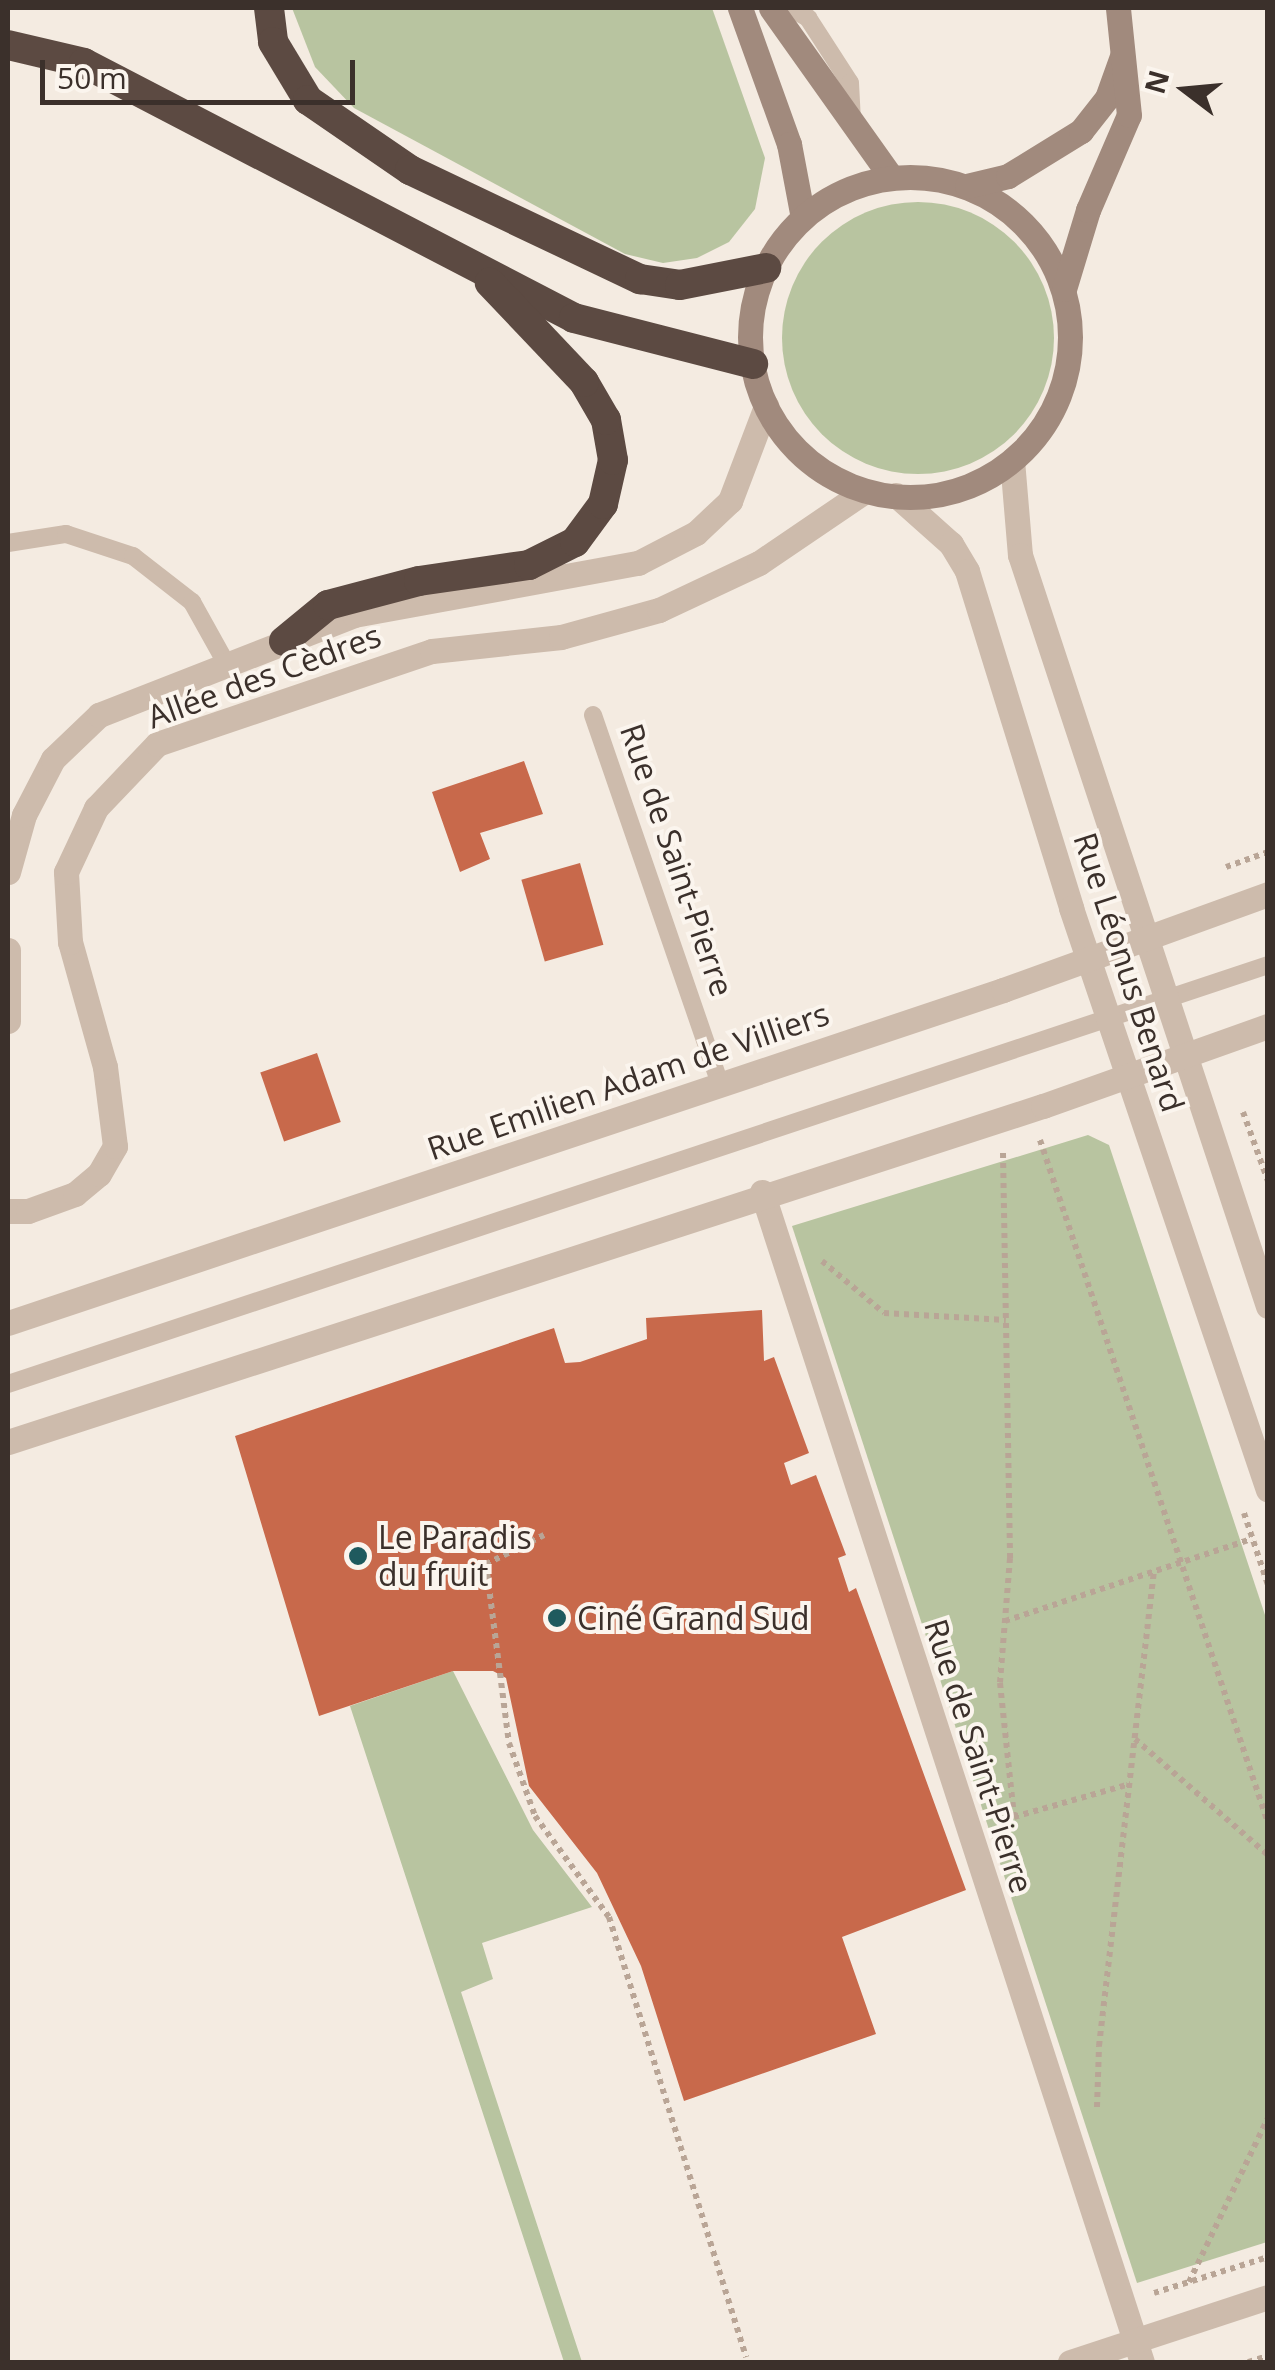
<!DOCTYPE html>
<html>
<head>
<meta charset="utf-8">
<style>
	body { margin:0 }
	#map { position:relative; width:1275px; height:2370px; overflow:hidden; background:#f4ebe1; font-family:"Open Sans",sans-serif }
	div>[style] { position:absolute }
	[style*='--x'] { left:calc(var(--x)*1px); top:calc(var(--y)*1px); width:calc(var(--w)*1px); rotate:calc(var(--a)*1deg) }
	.green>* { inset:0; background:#b8c4a0 }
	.round { border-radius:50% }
	.building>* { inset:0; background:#c8694b; transform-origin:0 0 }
	.path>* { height:6px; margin-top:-3px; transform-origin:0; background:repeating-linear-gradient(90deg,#b9a596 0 5px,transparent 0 10px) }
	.lane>* { height:18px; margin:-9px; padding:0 9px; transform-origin:9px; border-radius:9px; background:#cdbbac }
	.street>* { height:25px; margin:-12.5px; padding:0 12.5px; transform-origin:12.5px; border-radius:12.5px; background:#cdbbac }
	.secondary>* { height:25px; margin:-12.5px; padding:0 12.5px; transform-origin:12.5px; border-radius:12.5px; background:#a18a7d }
	.secondary>.ring { margin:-12.5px; padding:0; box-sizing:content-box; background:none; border:25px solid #a18a7d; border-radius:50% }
	.highway>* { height:30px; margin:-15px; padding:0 15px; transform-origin:15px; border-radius:15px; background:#5c4a42 }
	.dots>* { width:28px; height:28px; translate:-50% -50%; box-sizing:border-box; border:5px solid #fbf5ee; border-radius:50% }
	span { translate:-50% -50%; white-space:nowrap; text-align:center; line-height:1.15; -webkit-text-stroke:8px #fbf5ee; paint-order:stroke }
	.street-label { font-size:32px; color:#3b302b }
	.poi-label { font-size:32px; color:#3b302b }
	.left { translate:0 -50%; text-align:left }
	.frame { position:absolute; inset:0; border:10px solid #3b302b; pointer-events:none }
	.north { position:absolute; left:1135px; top:40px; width:100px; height:100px; -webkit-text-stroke:8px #fbf5ee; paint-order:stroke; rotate:286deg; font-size:28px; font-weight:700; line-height:40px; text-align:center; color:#3b302b }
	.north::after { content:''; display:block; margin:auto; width:35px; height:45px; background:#3b302b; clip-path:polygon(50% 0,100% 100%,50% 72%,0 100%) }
	.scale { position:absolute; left:40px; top:60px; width:315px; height:45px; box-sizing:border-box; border:5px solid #3b302b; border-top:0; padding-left:12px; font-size:30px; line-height:35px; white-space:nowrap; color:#3b302b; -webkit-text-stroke:8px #fbf5ee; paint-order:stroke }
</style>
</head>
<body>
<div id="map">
	<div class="green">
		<div style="clip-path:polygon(292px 8px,712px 8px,765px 158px,755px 209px,729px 242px,697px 258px,663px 263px,625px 254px,354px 108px,315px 67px)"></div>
		<div class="round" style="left:782px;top:202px;width:272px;height:272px"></div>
		<div style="clip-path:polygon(1088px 1135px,1109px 1145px,1268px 1624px,1267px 2242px,1137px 2283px,792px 1226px)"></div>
		<div style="clip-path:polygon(453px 1671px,533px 1830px,592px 1907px,482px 1943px,493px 1979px,461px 1992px,582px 2362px,564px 2362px,350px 1706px)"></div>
	</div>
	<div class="building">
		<div style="clip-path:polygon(524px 761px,543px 814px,480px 833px,490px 859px,460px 872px,432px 792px)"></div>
		<div style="left:580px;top:863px;width:85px;height:61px;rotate:74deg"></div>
		<div style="left:317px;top:1053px;width:73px;height:60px;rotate:71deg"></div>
		<div style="clip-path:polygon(762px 1310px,764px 1361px,774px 1357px,809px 1453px,784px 1463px,791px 1485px,816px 1475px,846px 1555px,838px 1558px,849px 1592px,856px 1588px,966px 1890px,842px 1937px,876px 2034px,684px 2101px,641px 1966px,597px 1873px,529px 1786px,506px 1678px,493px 1671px,453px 1671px,319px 1716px,235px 1436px,554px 1328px,565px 1363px,580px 1362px,647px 1339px,646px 1318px)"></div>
	</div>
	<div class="path">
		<div style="--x:1226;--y:867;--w:45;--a:-19.7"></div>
		<div style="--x:1243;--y:1112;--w:73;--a:70.1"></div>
		<div style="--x:1040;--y:1140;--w:720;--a:71.54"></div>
		<div style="--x:1003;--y:1153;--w:405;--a:89"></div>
		<div style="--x:1010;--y:1558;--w:125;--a:94.6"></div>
		<div style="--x:1000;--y:1683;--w:135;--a:84"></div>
		<div style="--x:1014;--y:1817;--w:121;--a:-15.9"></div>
		<div style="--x:822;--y:1261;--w:81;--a:40"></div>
		<div style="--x:884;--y:1313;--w:122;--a:3.3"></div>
		<div style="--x:1244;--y:1513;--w:76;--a:71.6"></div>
		<div style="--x:544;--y:1535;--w:65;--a:153.4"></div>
		<div style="--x:486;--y:1564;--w:180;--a:82.7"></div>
		<div style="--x:509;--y:1743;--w:77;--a:70.4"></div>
		<div style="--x:535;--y:1816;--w:125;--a:53.8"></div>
		<div style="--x:609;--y:1917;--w:461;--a:72.7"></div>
		<div style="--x:1005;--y:1621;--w:260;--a:-18.4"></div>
		<div style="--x:1135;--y:1739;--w:176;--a:41.1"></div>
		<div style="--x:1097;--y:2107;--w:61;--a:-88.1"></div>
		<div style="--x:1099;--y:2046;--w:477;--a:-83.4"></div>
		<div style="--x:1189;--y:2282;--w:182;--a:-64.3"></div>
		<div style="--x:1154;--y:2293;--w:120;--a:-17.5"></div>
		<div style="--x:1248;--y:2362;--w:21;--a:-17"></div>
	</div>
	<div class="lane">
		<div style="--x:790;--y:8;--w:21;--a:29"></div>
		<div style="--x:808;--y:18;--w:77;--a:57.1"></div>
		<div style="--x:850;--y:83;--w:39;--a:87"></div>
		<div style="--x:8;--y:543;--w:59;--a:-8.8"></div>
		<div style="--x:66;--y:534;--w:71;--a:18.2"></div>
		<div style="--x:133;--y:556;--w:75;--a:37.9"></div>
		<div style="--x:192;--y:602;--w:70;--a:60.9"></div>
		<div style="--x:593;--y:715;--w:389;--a:71"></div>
		<div style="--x:8;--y:1384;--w:1328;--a:-18.39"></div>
	</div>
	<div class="street">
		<div style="--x:1012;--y:460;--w:95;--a:85.2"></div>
		<div style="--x:1020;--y:555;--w:791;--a:71.73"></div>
		<div style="--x:896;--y:495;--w:74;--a:41.7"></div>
		<div style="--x:951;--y:544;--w:31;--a:59"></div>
		<div style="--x:967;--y:571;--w:353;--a:72.8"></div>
		<div style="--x:1071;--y:908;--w:614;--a:71.3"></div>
		<div style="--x:8;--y:872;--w:59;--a:-74.3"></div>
		<div style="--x:24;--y:815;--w:63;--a:-62.6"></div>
		<div style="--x:53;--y:759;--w:64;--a:-43.7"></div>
		<div style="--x:99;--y:715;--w:274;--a:-21.4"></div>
		<div style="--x:354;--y:615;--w:289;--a:-10.4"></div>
		<div style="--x:638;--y:563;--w:65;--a:-27.3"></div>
		<div style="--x:696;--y:533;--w:47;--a:-43.3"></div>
		<div style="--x:730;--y:501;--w:102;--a:-69.2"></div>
		<div style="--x:8;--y:950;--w:71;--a:90"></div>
		<div style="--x:762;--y:1192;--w:1230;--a:72.01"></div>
		<div style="--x:8;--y:1211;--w:20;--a:0"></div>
		<div style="--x:28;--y:1211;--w:50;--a:-19.9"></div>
		<div style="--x:75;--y:1194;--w:31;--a:-40"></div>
		<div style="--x:99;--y:1174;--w:32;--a:-60"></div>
		<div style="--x:115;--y:1146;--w:80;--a:-97.2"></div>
		<div style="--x:105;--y:1067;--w:130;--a:-105.6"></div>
		<div style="--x:70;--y:942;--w:70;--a:-93.3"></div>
		<div style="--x:66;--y:872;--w:71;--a:-64.9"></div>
		<div style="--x:96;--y:808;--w:88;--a:-46.4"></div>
		<div style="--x:157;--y:744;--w:290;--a:-18.7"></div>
		<div style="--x:432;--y:651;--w:130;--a:-6.2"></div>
		<div style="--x:561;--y:637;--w:102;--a:-15.4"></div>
		<div style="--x:659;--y:610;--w:110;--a:-25.2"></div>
		<div style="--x:759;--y:563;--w:128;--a:-34.2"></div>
		<div style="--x:8;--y:1323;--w:1049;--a:-18.5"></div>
		<div style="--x:1003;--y:990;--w:282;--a:-19.9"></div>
		<div style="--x:8;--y:1442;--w:1088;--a:-17.99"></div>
		<div style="--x:1043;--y:1106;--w:239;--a:-19.6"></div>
		<div style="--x:1070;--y:2362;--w:208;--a:-18.2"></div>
	</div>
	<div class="secondary">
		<div style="--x:740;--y:8;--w:145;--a:70.2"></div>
		<div style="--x:789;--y:144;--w:75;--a:79.3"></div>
		<div style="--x:771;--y:8;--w:207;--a:54.6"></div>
		<div class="ring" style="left:750px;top:177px;width:295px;height:295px"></div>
		<div style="--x:967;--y:186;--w:42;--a:-13.7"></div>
		<div style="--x:1008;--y:176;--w:86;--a:-31.7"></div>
		<div style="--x:1081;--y:131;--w:42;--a:-51.8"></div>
		<div style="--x:1107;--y:98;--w:45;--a:-70.3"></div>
		<div style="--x:1064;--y:289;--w:83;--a:-73.1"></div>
		<div style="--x:1088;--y:210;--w:103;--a:-66.7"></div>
		<div style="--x:1129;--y:115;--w:108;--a:-95.9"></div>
	</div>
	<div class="highway">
		<div style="--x:269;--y:8;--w:34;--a:83"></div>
		<div style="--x:273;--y:42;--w:68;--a:58.9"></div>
		<div style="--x:308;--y:100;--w:124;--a:34.5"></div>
		<div style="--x:410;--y:170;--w:255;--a:25.4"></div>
		<div style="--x:640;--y:279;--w:40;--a:8.5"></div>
		<div style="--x:680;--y:285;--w:88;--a:-11.2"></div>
		<div style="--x:8;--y:45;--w:78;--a:13.3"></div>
		<div style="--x:84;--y:63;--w:552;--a:27.49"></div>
		<div style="--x:574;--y:318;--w:185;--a:14.4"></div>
		<div style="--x:284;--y:641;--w:57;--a:-39.3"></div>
		<div style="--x:328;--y:605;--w:94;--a:-14.8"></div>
		<div style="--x:419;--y:581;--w:111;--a:-8.3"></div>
		<div style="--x:529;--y:565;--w:51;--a:-26.6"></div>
		<div style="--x:575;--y:542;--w:47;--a:-53.6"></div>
		<div style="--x:603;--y:504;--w:45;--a:-77.2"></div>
		<div style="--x:613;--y:460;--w:41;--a:-99.9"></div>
		<div style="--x:606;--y:420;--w:44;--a:-120.1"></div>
		<div style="--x:584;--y:382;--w:137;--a:-133.5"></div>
	</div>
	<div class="dots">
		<div style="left:358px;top:1556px;background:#1f5a5e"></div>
		<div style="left:557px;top:1618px;background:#1f5a5e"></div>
	</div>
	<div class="street-label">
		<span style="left:264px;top:676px;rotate:-20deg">Allée des Cèdres</span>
		<span style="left:677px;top:860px;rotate:71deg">Rue de Saint-Pierre</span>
		<span style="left:1129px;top:972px;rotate:72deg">Rue Léonus Benard</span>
		<span style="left:628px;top:1081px;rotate:-19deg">Rue Emilien Adam de Villiers</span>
		<span style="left:979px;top:1756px;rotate:72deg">Rue de Saint-Pierre</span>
	</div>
	<div class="poi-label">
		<span class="left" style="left:378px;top:1556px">Le Paradis<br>du fruit</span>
		<span class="left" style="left:577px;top:1618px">Ciné Grand Sud</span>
	</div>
	<div class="frame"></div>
	<div class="north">N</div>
	<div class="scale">50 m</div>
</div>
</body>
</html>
